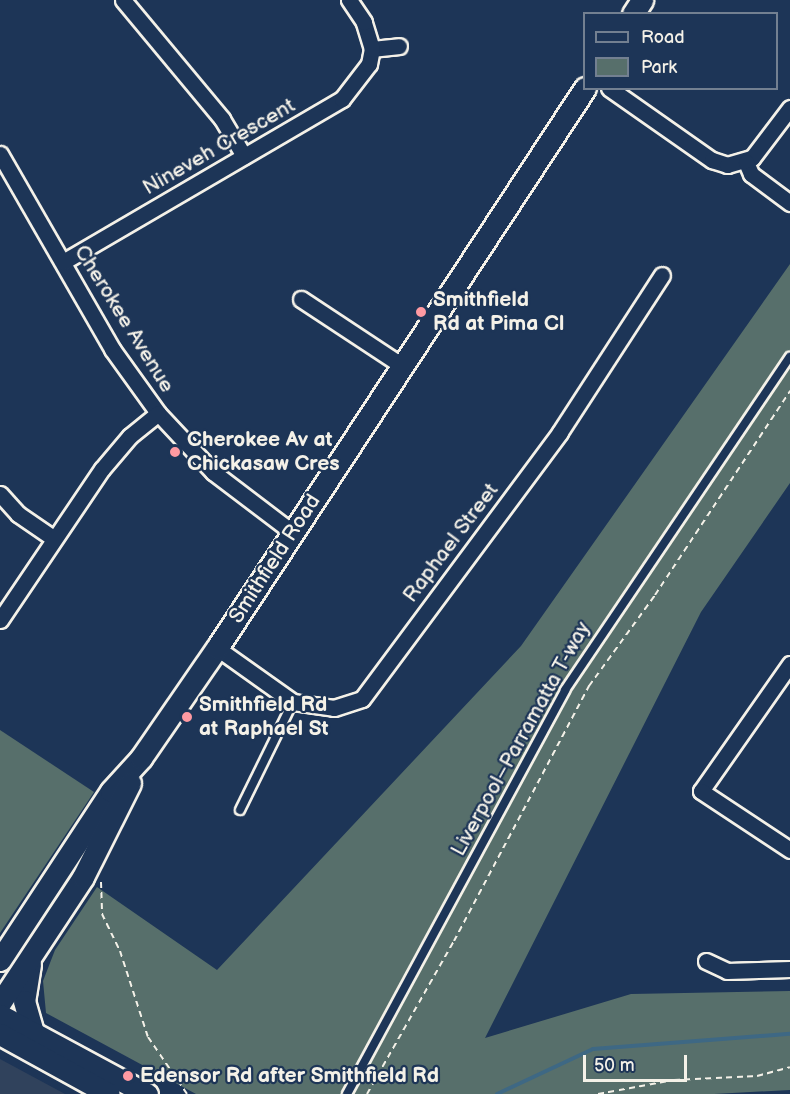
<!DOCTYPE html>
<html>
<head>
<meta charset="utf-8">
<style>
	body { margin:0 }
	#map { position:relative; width:790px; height:1094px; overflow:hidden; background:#1d3557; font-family:"Balsamiq Sans",sans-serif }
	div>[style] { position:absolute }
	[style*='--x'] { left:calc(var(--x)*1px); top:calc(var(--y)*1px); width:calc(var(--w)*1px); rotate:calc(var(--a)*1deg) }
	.built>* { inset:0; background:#30425c }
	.green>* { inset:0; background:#576f6b }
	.stream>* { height:4px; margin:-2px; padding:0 2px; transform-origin:2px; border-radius:2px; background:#3e6884 }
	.path>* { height:2px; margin-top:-1px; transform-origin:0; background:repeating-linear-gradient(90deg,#f4f1e8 0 6px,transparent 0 10.5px) }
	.roads { filter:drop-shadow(2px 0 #f4f1e8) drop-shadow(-2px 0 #f4f1e8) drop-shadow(0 2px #f4f1e8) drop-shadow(0 -2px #f4f1e8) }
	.lane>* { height:8px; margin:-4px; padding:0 4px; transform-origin:4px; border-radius:4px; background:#1d3557 }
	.street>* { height:15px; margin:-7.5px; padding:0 7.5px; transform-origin:7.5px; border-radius:7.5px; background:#1d3557 }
	.secondary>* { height:21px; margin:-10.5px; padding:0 10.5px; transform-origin:10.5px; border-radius:10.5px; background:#1d3557 }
	.dots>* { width:16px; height:16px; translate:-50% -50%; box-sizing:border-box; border:3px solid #1d3557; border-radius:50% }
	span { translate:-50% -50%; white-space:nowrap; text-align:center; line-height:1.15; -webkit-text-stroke:4.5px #1d3557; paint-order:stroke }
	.street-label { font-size:21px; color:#f4f1e8 }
	.poi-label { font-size:21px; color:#f4f1e8; font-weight:700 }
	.left { translate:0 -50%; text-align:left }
	.legend { position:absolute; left:583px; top:12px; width:195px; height:78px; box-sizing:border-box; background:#1d3557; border:2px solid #738091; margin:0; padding:8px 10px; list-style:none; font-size:18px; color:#f4f1e8 }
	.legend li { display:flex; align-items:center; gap:12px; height:30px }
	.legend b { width:30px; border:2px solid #738091 }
	.scale { position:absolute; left:583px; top:1055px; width:104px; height:27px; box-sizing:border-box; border:3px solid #f4f1e8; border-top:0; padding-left:8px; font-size:18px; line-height:21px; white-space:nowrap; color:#f4f1e8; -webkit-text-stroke:4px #1d3557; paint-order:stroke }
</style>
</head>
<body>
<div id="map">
	<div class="built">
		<div style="clip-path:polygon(0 1059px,65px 1094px,0 1094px)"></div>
	</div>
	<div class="green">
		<div style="clip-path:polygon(790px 264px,790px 483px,701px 612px,485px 1038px,631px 994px,790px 991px,790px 1090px,714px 1094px,196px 1094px,46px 1013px,43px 981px,55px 950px,97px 887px,217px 970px,521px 646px)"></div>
		<div style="clip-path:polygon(0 730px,94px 792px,0 933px)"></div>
	</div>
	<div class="stream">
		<div style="--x:497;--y:1094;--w:106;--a:-25.1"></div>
		<div style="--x:593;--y:1049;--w:198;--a:-4.4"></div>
	</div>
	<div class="path">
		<div style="--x:101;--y:882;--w:32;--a:88"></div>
		<div style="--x:102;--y:914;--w:41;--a:64.1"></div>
		<div style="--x:120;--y:951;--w:90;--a:72"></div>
		<div style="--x:148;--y:1037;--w:69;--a:55.6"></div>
		<div style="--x:367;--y:1094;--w:176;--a:-60.4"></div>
		<div style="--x:454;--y:941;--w:289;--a:-62.1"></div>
		<div style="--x:589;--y:686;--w:112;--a:-54"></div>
		<div style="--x:655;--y:595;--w:245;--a:-56.5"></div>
		<div style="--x:598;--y:1094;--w:77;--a:-10.4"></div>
		<div style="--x:674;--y:1080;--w:83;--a:-2.8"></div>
		<div style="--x:757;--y:1076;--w:34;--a:-15"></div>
	</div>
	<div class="roads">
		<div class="lane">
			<div style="--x:240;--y:810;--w:120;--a:-63.9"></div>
			<div style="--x:347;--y:1094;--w:459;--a:-61.6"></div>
			<div style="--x:565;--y:690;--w:402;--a:-56"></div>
		</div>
		<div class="street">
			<div style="--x:123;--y:0;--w:155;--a:50.2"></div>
			<div style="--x:222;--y:119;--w:43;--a:59.3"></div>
			<div style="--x:372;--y:49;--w:27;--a:-6"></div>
			<div style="--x:609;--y:88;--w:126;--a:35"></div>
			<div style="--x:712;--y:160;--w:16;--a:18"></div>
			<div style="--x:727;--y:165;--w:26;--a:-16"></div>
			<div style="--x:752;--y:158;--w:63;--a:-52.8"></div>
			<div style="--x:0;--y:154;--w:225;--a:60.1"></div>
			<div style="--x:112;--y:349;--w:79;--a:54.3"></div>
			<div style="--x:158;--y:413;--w:81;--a:47"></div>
			<div style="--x:213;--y:472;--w:99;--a:37.2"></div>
			<div style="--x:746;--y:162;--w:13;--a:67"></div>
			<div style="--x:751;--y:174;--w:49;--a:36.6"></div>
			<div style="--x:63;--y:262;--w:323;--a:-30.3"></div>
			<div style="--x:342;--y:99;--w:44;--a:-52.4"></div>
			<div style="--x:369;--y:64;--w:15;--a:-79"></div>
			<div style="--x:372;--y:49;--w:28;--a:-107"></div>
			<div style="--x:364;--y:22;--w:27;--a:-124"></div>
			<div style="--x:301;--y:299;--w:120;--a:33.4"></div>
			<div style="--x:0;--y:494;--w:27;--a:48"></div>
			<div style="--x:18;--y:514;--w:42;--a:34.4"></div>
			<div style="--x:0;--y:620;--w:182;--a:-56"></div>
			<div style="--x:102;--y:469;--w:43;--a:-49.7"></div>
			<div style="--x:130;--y:436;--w:36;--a:-39"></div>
			<div style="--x:217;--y:648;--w:93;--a:35.4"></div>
			<div style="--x:293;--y:702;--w:41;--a:8.3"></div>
			<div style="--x:334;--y:708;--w:29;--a:-18"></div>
			<div style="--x:362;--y:699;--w:332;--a:-53.4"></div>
			<div style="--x:560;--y:432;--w:187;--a:-57"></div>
			<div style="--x:790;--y:664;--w:155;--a:125"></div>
			<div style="--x:701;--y:791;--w:107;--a:33.5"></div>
			<div style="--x:706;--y:961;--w:23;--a:25"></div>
			<div style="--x:727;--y:971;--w:63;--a:-1.8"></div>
		</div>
		<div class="secondary">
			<div style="--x:633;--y:14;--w:17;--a:-57"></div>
			<div style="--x:0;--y:960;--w:202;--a:-56.7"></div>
			<div style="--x:111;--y:791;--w:45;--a:-47.7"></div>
			<div style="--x:141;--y:758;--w:134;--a:-55.4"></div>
			<div style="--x:217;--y:648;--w:670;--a:-56.69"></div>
			<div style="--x:30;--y:964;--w:37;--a:99"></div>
			<div style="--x:24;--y:1001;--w:32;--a:74"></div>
			<div style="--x:0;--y:1003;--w:151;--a:-56.6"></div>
			<div style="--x:83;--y:877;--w:105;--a:-63.4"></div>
			<div style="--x:0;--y:1015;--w:167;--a:28.3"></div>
			<div style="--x:0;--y:1034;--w:124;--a:28.8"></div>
		</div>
	</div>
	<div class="dots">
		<div style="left:421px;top:312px;background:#ff9aa2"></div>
		<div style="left:175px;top:452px;background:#ff9aa2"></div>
		<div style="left:187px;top:717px;background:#ff9aa2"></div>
		<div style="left:128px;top:1076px;background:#ff9aa2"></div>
	</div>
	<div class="street-label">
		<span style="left:219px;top:147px;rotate:-30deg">Nineveh Crescent</span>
		<span style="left:124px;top:319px;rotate:58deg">Cherokee Avenue</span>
		<span style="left:451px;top:543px;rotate:-53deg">Raphael Street</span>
		<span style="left:275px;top:559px;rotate:-57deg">Smithfield Road</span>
		<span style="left:521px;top:739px;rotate:-61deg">Liverpool–Parramatta T-way</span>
	</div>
	<div class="poi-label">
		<span class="left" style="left:433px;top:312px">Smithfield<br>Rd at Pima Cl</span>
		<span class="left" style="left:187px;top:452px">Cherokee Av at<br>Chickasaw Cres</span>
		<span class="left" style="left:199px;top:717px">Smithfield Rd<br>at Raphael St</span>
		<span class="left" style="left:140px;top:1076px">Edensor Rd after Smithfield Rd</span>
	</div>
	<ul class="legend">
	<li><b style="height:8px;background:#1d3557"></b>Road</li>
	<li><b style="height:16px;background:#576f6b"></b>Park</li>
	</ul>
	<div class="scale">50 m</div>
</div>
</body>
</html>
